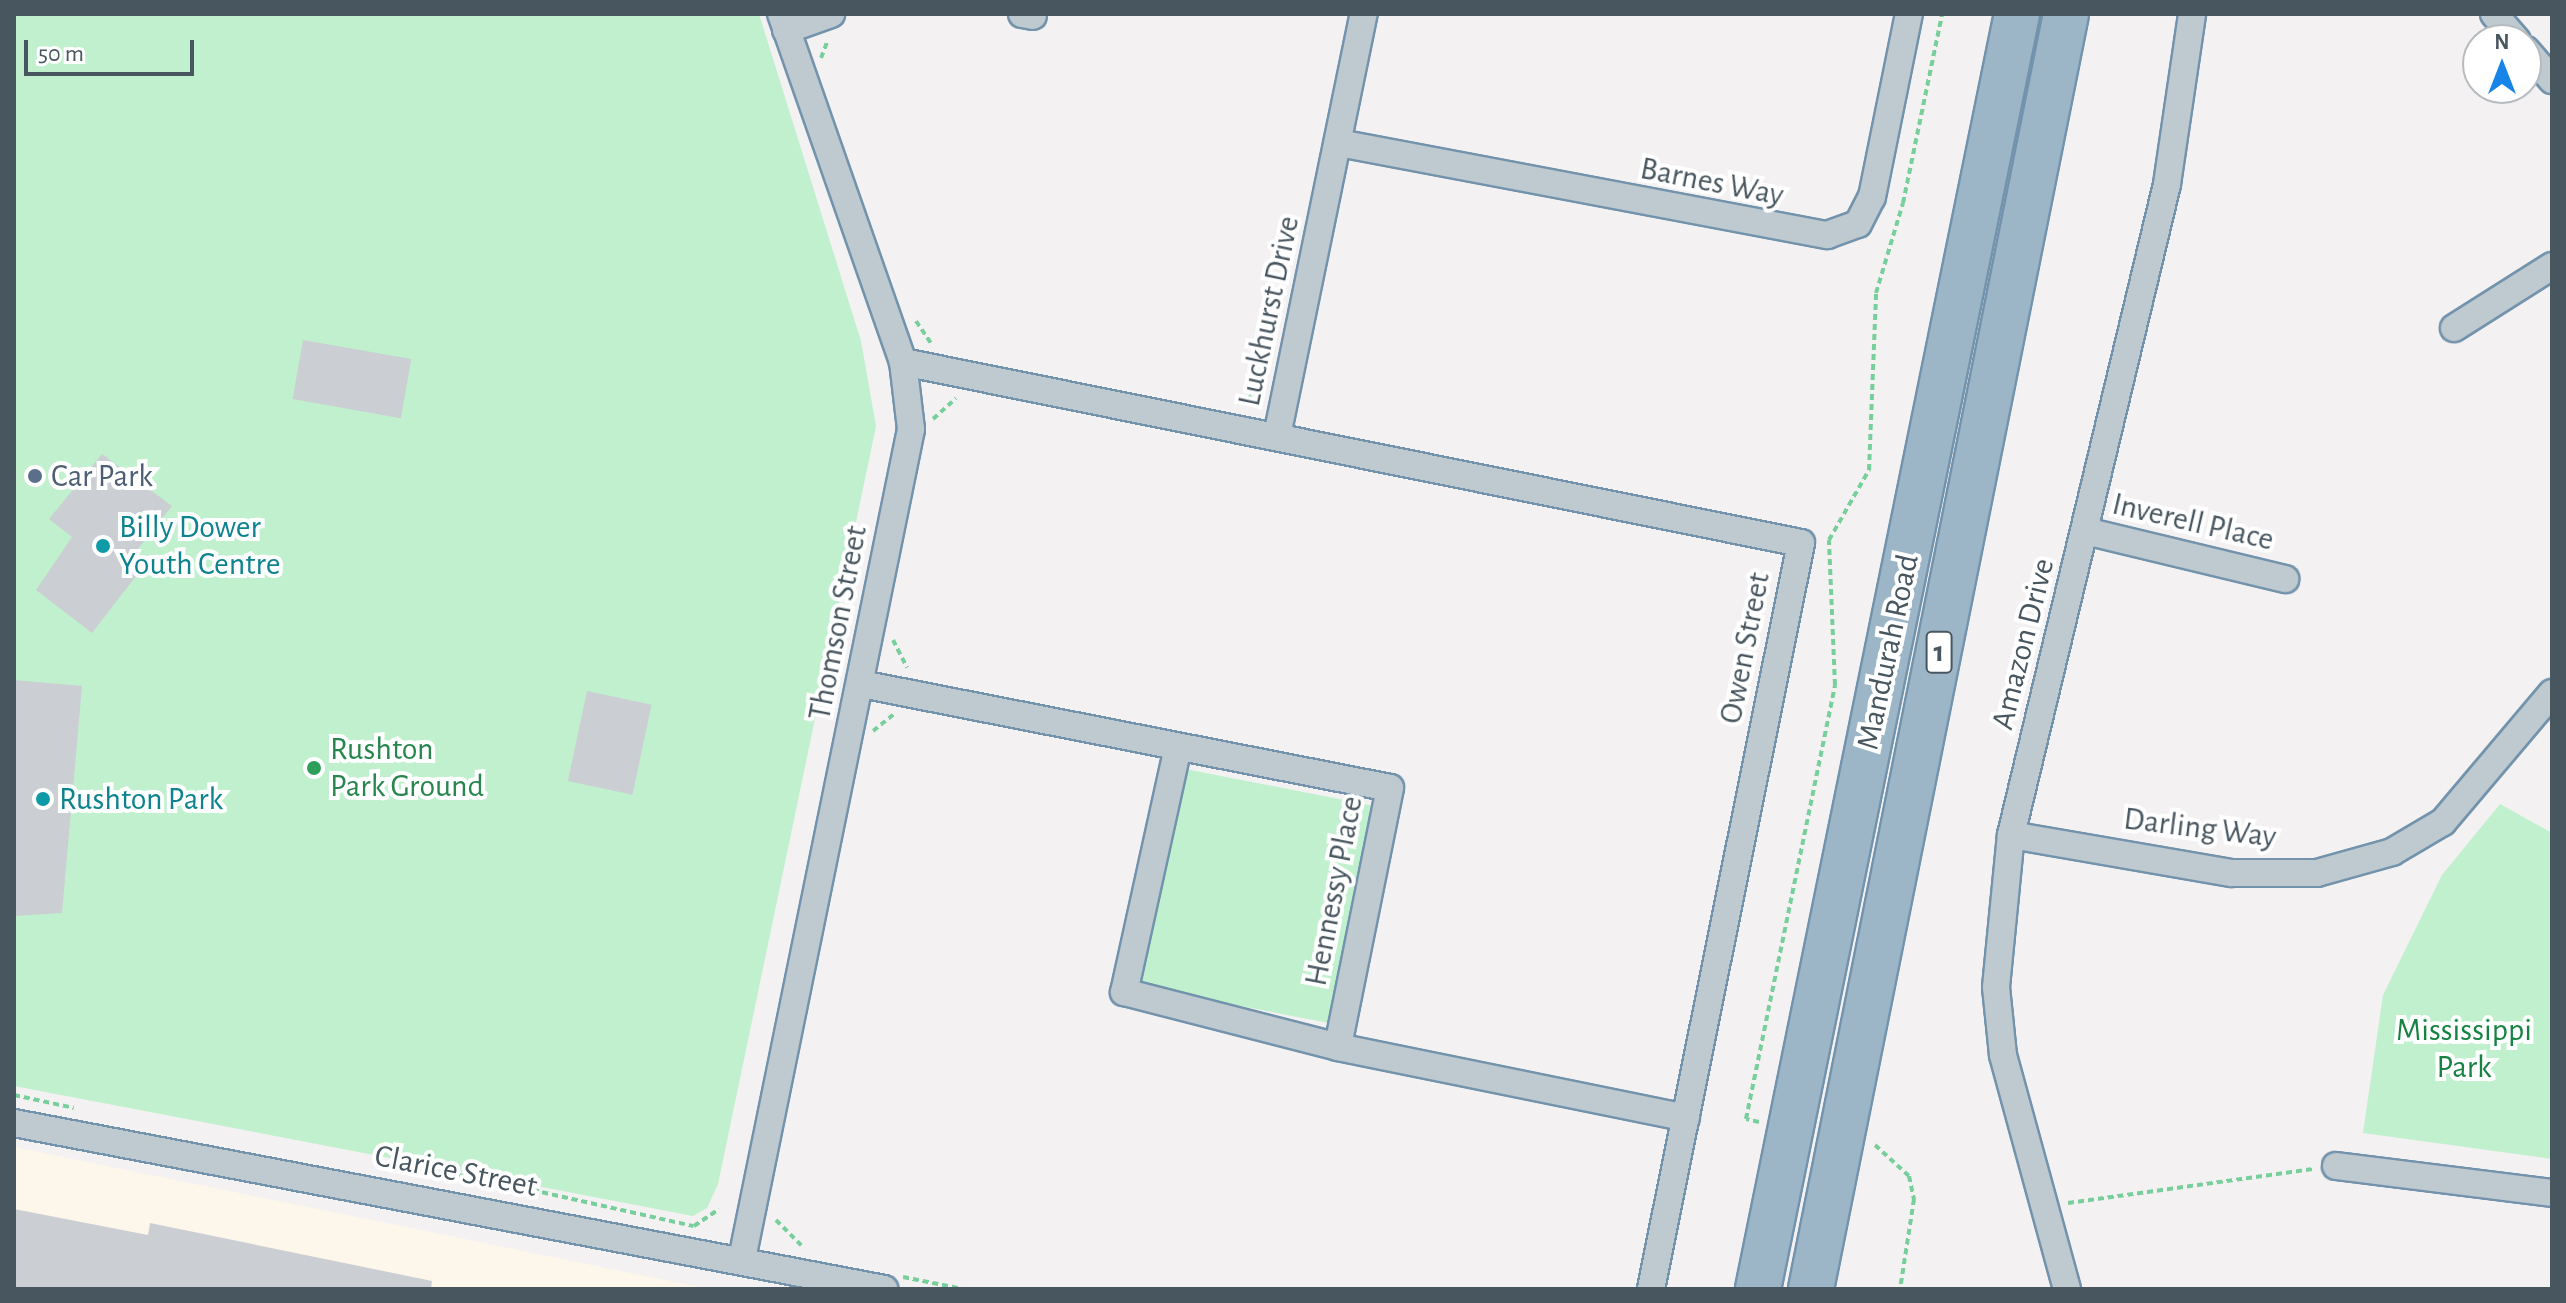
<!DOCTYPE html>
<html>
<head>
<meta charset="utf-8">
<style>
	body { margin:0 }
	#map { position:relative; width:2566px; height:1303px; overflow:hidden; background:#f3f1f1; font-family:"Alegreya Sans",sans-serif }
	div>[style] { position:absolute }
	[style*='--x'] { left:calc(var(--x)*1px); top:calc(var(--y)*1px); width:calc(var(--w)*1px); rotate:calc(var(--a)*1deg) }
	.commercial>* { inset:0; background:#fdf6eb }
	.green>* { inset:0; background:#c0f0ce; transform-origin:0 0 }
	.building>* { inset:0; background:#cbced3; transform-origin:0 0 }
	.path>* { height:4px; margin-top:-2px; transform-origin:0; background:repeating-linear-gradient(90deg,#77cf9c 0 6px,transparent 0 10px) }
	.roads { filter:drop-shadow(2px 0 #7393ac) drop-shadow(-2px 0 #7393ac) drop-shadow(0 2px #7393ac) drop-shadow(0 -2px #7393ac) }
	.minor>* { height:26px; margin:-13px; padding:0 13px; transform-origin:13px; border-radius:13px; background:#bec9d0 }
	.trunk>* { height:44px; margin:-22px; padding:0 22px; transform-origin:22px; border-radius:22px; background:#9cb6c8 }
	.dots>* { width:22px; height:22px; translate:-50% -50%; box-sizing:border-box; border:4px solid #fff; border-radius:50% }
	span { translate:-50% -50%; white-space:nowrap; text-align:center; line-height:1.15; -webkit-text-stroke:8px #fff; paint-order:stroke }
	.shield-label span { padding:2px 6px; background:#fff; border:2px solid; border-radius:6px; -webkit-text-stroke-width:0 }
	.shield-label { font-size:30px; color:#48565f; font-weight:700 }
	.street-label { font-size:32px; color:#48565f }
	.service-label { font-size:32px; color:#4e5e75 }
	.left { translate:0 -50%; text-align:left }
	.culture-label { font-size:32px; color:#0d838f }
	.leisure-label { font-size:32px; color:#27864d }
	.park-label { font-size:32px; color:#168343 }
	.frame { position:absolute; inset:0; border:16px solid #48565f; pointer-events:none }
	.north { position:absolute; left:2462px; top:24px; width:80px; height:80px; box-sizing:border-box; background:#fff; border:2px solid #b6bbbf; border-radius:50%; rotate:0deg; font-size:22px; font-weight:700; line-height:32px; text-align:center; color:#48565f }
	.north::after { content:''; display:block; margin:auto; width:28px; height:36px; background:#1784e7; clip-path:polygon(50% 0,100% 100%,50% 72%,0 100%) }
	.scale { position:absolute; left:24px; top:40px; width:170px; height:36px; box-sizing:border-box; border:4px solid #48565f; border-top:0; padding-left:10px; font-size:24px; line-height:28px; white-space:nowrap; color:#48565f; -webkit-text-stroke:6px #fff; paint-order:stroke }
</style>
</head>
<body>
<div id="map">
	<div class="commercial">
		<div style="clip-path:polygon(14px 1147px,709px 1289px,14px 1289px)"></div>
	</div>
	<div class="green">
		<div style="clip-path:polygon(14px 14px,759px 14px,861px 341px,876px 426px,718px 1184px,707px 1208px,693px 1216px,14px 1086px)"></div>
		<div style="left:1180px;top:768px;width:196px;height:222px;rotate:11deg"></div>
		<div style="clip-path:polygon(2500px 804px,2552px 833px,2552px 1159px,2363px 1133px,2383px 995px,2442px 875px)"></div>
	</div>
	<div class="building">
		<div style="left:303px;top:340px;width:110px;height:60px;rotate:10deg"></div>
		<div style="clip-path:polygon(102px 454px,172px 506px,133px 555px,143px 567px,92px 633px,36px 590px,72px 537px,49px 519px)"></div>
		<div style="clip-path:polygon(14px 680px,82px 686px,62px 913px,14px 916px)"></div>
		<div style="left:587px;top:691px;width:66px;height:92px;rotate:12deg"></div>
		<div style="clip-path:polygon(14px 1209px,148px 1235px,150px 1223px,432px 1281px,431px 1289px,14px 1289px)"></div>
	</div>
	<div class="path">
		<div style="--x:821;--y:58;--w:19;--a:-69"></div>
		<div style="--x:916;--y:321;--w:27;--a:56"></div>
		<div style="--x:1237;--y:403;--w:26;--a:-25"></div>
		<div style="--x:933;--y:419;--w:31;--a:-42"></div>
		<div style="--x:893;--y:640;--w:31;--a:63"></div>
		<div style="--x:873;--y:731;--w:27;--a:-39"></div>
		<div style="--x:14;--y:1095;--w:61;--a:12.2"></div>
		<div style="--x:1759;--y:1122;--w:13;--a:-167"></div>
		<div style="--x:1746;--y:1119;--w:443;--a:-78.4"></div>
		<div style="--x:1835;--y:685;--w:145;--a:-92.4"></div>
		<div style="--x:1829;--y:540;--w:81;--a:-60.3"></div>
		<div style="--x:1869;--y:470;--w:177;--a:-87.7"></div>
		<div style="--x:1876;--y:293;--w:94;--a:-73.3"></div>
		<div style="--x:1903;--y:203;--w:193;--a:-78.3"></div>
		<div style="--x:1875;--y:1145;--w:46;--a:42.4"></div>
		<div style="--x:1909;--y:1176;--w:24;--a:78"></div>
		<div style="--x:1914;--y:1199;--w:91;--a:98.8"></div>
		<div style="--x:378;--y:1166;--w:97;--a:6.5"></div>
		<div style="--x:474;--y:1177;--w:225;--a:12.6"></div>
		<div style="--x:694;--y:1226;--w:30;--a:-34"></div>
		<div style="--x:2068;--y:1203;--w:247;--a:-7.9"></div>
		<div style="--x:776;--y:1220;--w:38;--a:45"></div>
		<div style="--x:903;--y:1277;--w:61;--a:11.3"></div>
	</div>
	<div class="roads">
		<div class="minor">
			<div style="--x:1022;--y:14;--w:11;--a:10"></div>
			<div style="--x:2494;--y:14;--w:35;--a:49"></div>
			<div style="--x:786;--y:30;--w:48;--a:-19.6"></div>
			<div style="--x:2526;--y:50;--w:40;--a:49"></div>
			<div style="--x:1339;--y:143;--w:497;--a:10.7"></div>
			<div style="--x:1827;--y:235;--w:33;--a:-20"></div>
			<div style="--x:1858;--y:224;--w:30;--a:-63"></div>
			<div style="--x:1872;--y:197;--w:187;--a:-78.6"></div>
			<div style="--x:2454;--y:328;--w:116;--a:-32.3"></div>
			<div style="--x:903;--y:362;--w:916;--a:11.4"></div>
			<div style="--x:1801;--y:543;--w:761;--a:101.37"></div>
			<div style="--x:1277;--y:436;--w:431;--a:-78.4"></div>
			<div style="--x:2085;--y:531;--w:206;--a:13.5"></div>
			<div style="--x:861;--y:684;--w:539;--a:11.12"></div>
			<div style="--x:1390;--y:788;--w:264;--a:101.4"></div>
			<div style="--x:1338;--y:1047;--w:355;--a:11.5"></div>
			<div style="--x:1178;--y:747;--w:251;--a:102.4"></div>
			<div style="--x:1124;--y:992;--w:221;--a:14.4"></div>
			<div style="--x:2011;--y:835;--w:224;--a:9.8"></div>
			<div style="--x:2232;--y:873;--w:85;--a:0"></div>
			<div style="--x:2317;--y:873;--w:78;--a:-15.6"></div>
			<div style="--x:2392;--y:852;--w:59;--a:-30.5"></div>
			<div style="--x:2443;--y:822;--w:169;--a:-49.8"></div>
			<div style="--x:14;--y:1123;--w:886;--a:10.8"></div>
			<div style="--x:2336;--y:1166;--w:218;--a:7.1"></div>
			<div style="--x:742;--y:1259;--w:847;--a:-78.49"></div>
			<div style="--x:911;--y:429;--w:67;--a:-96.8"></div>
			<div style="--x:903;--y:362;--w:369;--a:-109.3"></div>
			<div style="--x:2067;--y:1289;--w:243;--a:-105.3"></div>
			<div style="--x:2003;--y:1055;--w:68;--a:-95.9"></div>
			<div style="--x:1996;--y:987;--w:153;--a:-84.4"></div>
			<div style="--x:2011;--y:835;--w:669;--a:-76.52"></div>
			<div style="--x:2167;--y:184;--w:172;--a:-81.6"></div>
		</div>
		<div class="trunk">
			<div style="--x:1758;--y:1289;--w:1301;--a:-78.52"></div>
			<div style="--x:1811;--y:1289;--w:1300;--a:-78.69"></div>
		</div>
	</div>
	<div class="dots">
		<div style="left:35px;top:476px;background:#5c6f8a"></div>
		<div style="left:103px;top:546px;background:#0f9aa8"></div>
		<div style="left:314px;top:768px;background:#2e9e5b"></div>
		<div style="left:43px;top:799px;background:#0f9aa8"></div>
	</div>
	<div class="shield-label">
		<span style="left:1939px;top:652px">1</span>
	</div>
	<div class="street-label">
		<span style="left:1712px;top:182px;rotate:11deg">Barnes Way</span>
		<span style="left:1269px;top:311px;rotate:-78deg">Luckhurst Drive</span>
		<span style="left:2193px;top:522px;rotate:13deg">Inverell Place</span>
		<span style="left:838px;top:623px;rotate:-79deg">Thomson Street</span>
		<span style="left:2023px;top:644px;rotate:-76deg">Amazon Drive</span>
		<span style="left:1745px;top:648px;rotate:-79deg">Owen Street</span>
		<span style="left:1888px;top:652px;rotate:-78deg">Mandurah Road</span>
		<span style="left:2200px;top:828px;rotate:7deg">Darling Way</span>
		<span style="left:1334px;top:891px;rotate:-79deg">Hennessy Place</span>
		<span style="left:456px;top:1171px;rotate:11deg">Clarice Street</span>
	</div>
	<div class="service-label">
		<span class="left" style="left:51px;top:476px">Car Park</span>
	</div>
	<div class="culture-label">
		<span class="left" style="left:119px;top:546px">Billy Dower<br>Youth Centre</span>
		<span class="left" style="left:59px;top:799px">Rushton Park</span>
	</div>
	<div class="leisure-label">
		<span class="left" style="left:330px;top:768px">Rushton<br>Park Ground</span>
	</div>
	<div class="park-label">
		<span style="left:2464px;top:1049px">Mississippi<br>Park</span>
	</div>
	<div class="frame"></div>
	<div class="north">N</div>
	<div class="scale">50 m</div>
</div>
</body>
</html>
